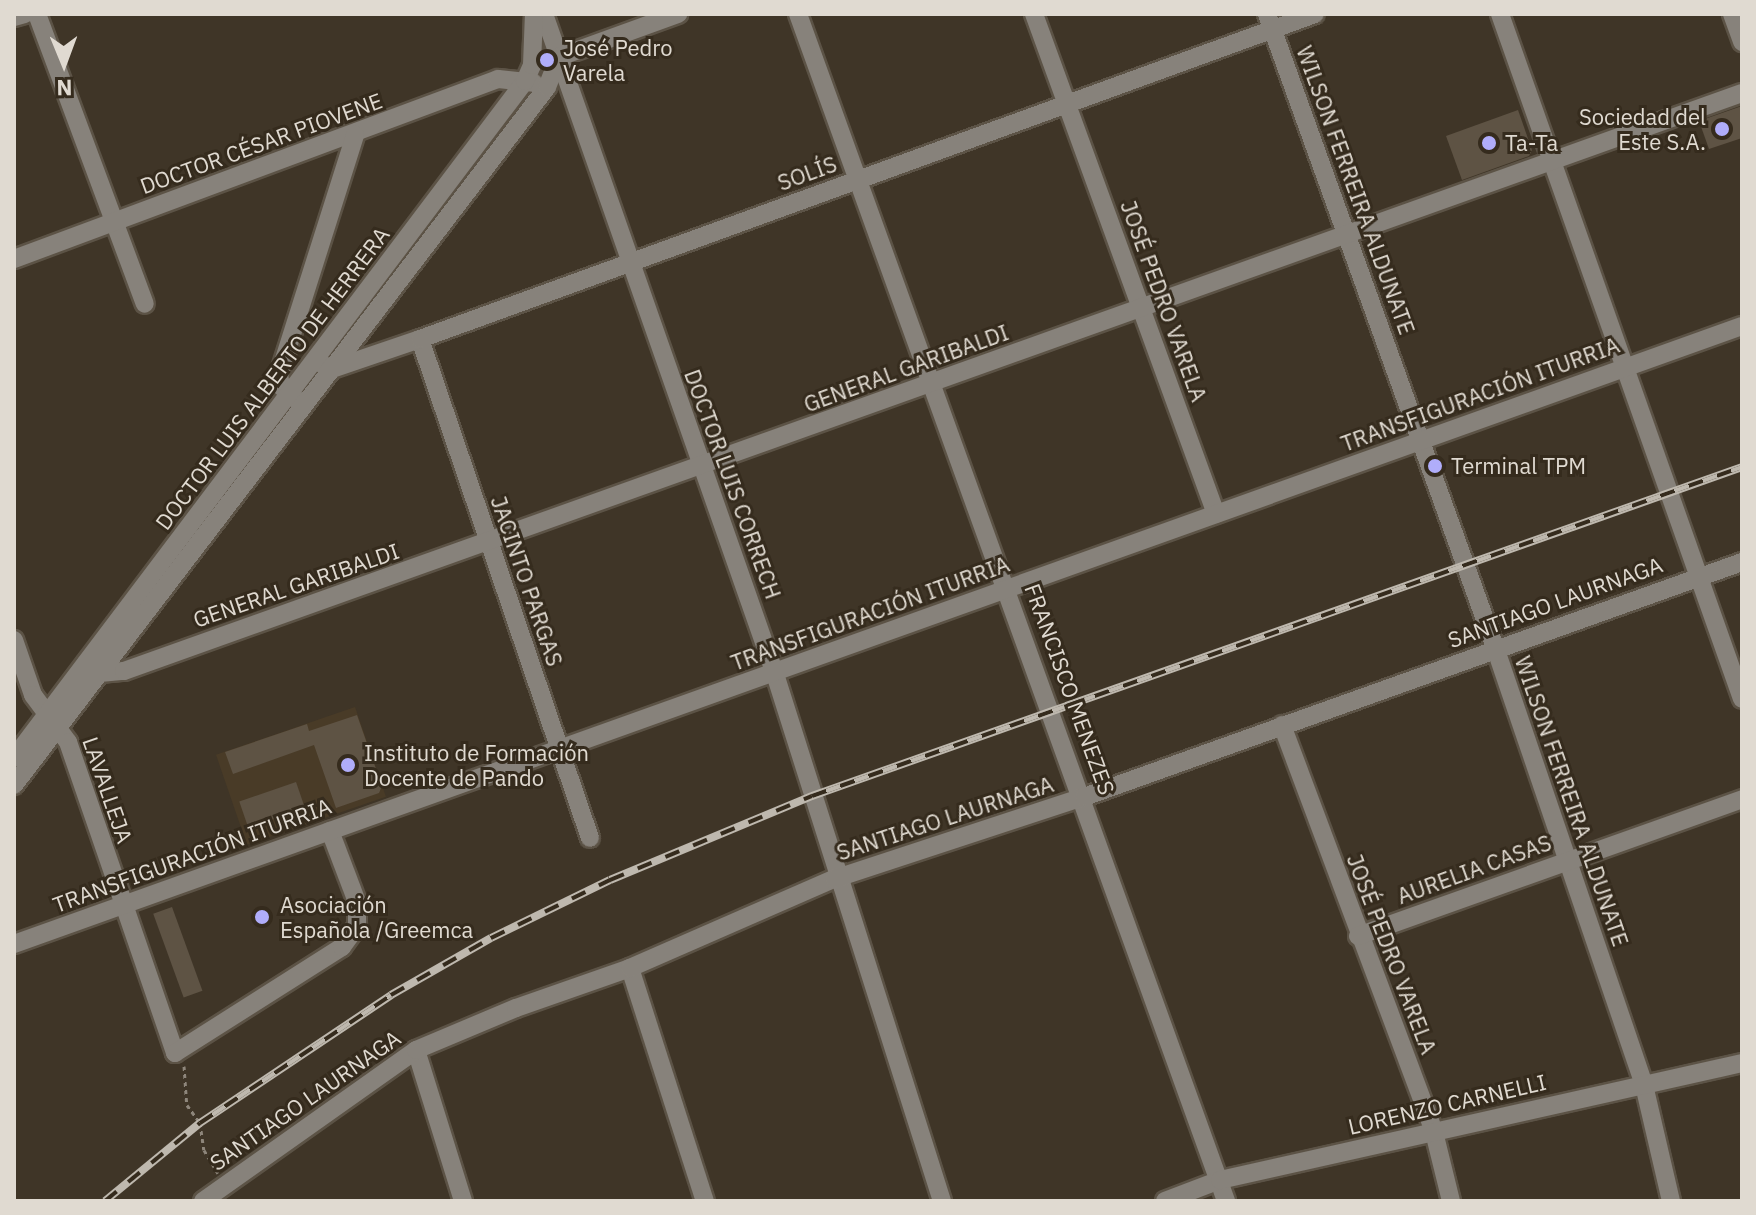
<!DOCTYPE html>
<html>
<head>
<meta charset="utf-8">
<style>
	body { margin:0 }
	#map { position:relative; width:1756px; height:1215px; overflow:hidden; background:#3f3527; font-family:"IBM Plex Sans",sans-serif }
	div>[style] { position:absolute }
	[style*='--x'] { left:calc(var(--x)*1px); top:calc(var(--y)*1px); width:calc(var(--w)*1px); rotate:calc(var(--a)*1deg) }
	.built>* { inset:0; background:#493b27; transform-origin:0 0 }
	.building>* { inset:0; background:#5e5344; transform-origin:0 0 }
	.path>* { height:3px; margin-top:-1.5px; transform-origin:0; background:repeating-linear-gradient(90deg,#8e867b 0 4px,transparent 0 8px) }
	.roads { filter:drop-shadow(2px 0 #5c5346) drop-shadow(-2px 0 #5c5346) drop-shadow(0 2px #5c5346) drop-shadow(0 -2px #5c5346) }
	.minor>* { height:18px; margin:-9px; padding:0 9px; transform-origin:9px; border-radius:9px; background:#87827b }
	.rail>* { height:8px; margin-top:-4px; transform-origin:0; background:repeating-linear-gradient(90deg,#352b1d 0 15px,#beb8ae 0 30px); box-sizing:border-box; border-block:2px solid #beb8ae }
	.dots>* { width:22px; height:22px; translate:-50% -50%; box-sizing:border-box; border:4px solid #352b1d; border-radius:50% }
	span { translate:-50% -50%; white-space:nowrap; text-align:center; line-height:1.15; -webkit-text-stroke:6px #352b1d; paint-order:stroke }
	.poi-label { font-size:22px; color:#e0dad1 }
	.left { translate:0 -50%; text-align:left }
	.right { translate:-100% -50%; text-align:right }
	.street-label { font-size:22px; color:#e0dad1 }
	.frame { position:absolute; inset:0; border:16px solid #e0dad1; pointer-events:none }
	.north { position:absolute; left:24px; top:24px; width:80px; height:80px; -webkit-text-stroke:6px #352b1d; paint-order:stroke; rotate:179deg; font-size:22px; font-weight:700; line-height:32px; text-align:center; color:#e0dad1 }
	.north::after { content:''; display:block; margin:auto; width:28px; height:36px; background:#e0dad1; clip-path:polygon(50% 0,100% 100%,50% 72%,0 100%) }
</style>
</head>
<body>
<div id="map">
	<div class="built">
		<div style="left:355px;top:707px;width:95px;height:147px;rotate:71deg"></div>
	</div>
	<div class="building">
		<div style="clip-path:polygon(1742px 106px,1742px 138px,1709px 149px,1699px 121px)"></div>
		<div style="clip-path:polygon(1518px 110px,1532px 150px,1529px 156px,1462px 180px,1446px 136px)"></div>
		<div style="clip-path:polygon(357px 715px,382px 786px,379px 793px,336px 808px,314px 745px,233px 774px,225px 752px,307px 724px,309px 731px)"></div>
		<div style="left:296px;top:782px;width:28px;height:60px;rotate:71deg"></div>
		<div style="left:172px;top:907px;width:89px;height:20px;rotate:70deg"></div>
	</div>
	<div class="path">
		<div style="--x:184;--y:1066;--w:39;--a:86"></div>
		<div style="--x:187;--y:1105;--w:22;--a:54"></div>
		<div style="--x:200;--y:1123;--w:27;--a:82"></div>
		<div style="--x:204;--y:1150;--w:27;--a:59"></div>
	</div>
	<div class="roads">
		<div class="minor">
			<div style="--x:37;--y:14;--w:309;--a:69.6"></div>
			<div style="--x:544;--y:14;--w:699;--a:70.71"></div>
			<div style="--x:775;--y:674;--w:553;--a:72.42"></div>
			<div style="--x:798;--y:14;--w:1262;--a:70.17"></div>
			<div style="--x:1034;--y:14;--w:532;--a:70"></div>
			<div style="--x:1267;--y:14;--w:676;--a:70.2"></div>
			<div style="--x:1496;--y:650;--w:459;--a:71.2"></div>
			<div style="--x:1644;--y:1085;--w:119;--a:76.9"></div>
			<div style="--x:1500;--y:14;--w:726;--a:70.54"></div>
			<div style="--x:1732;--y:14;--w:30;--a:70"></div>
			<div style="--x:14;--y:17;--w:11;--a:-15"></div>
			<div style="--x:559;--y:57;--w:127;--a:-19.9"></div>
			<div style="--x:14;--y:259;--w:516;--a:-20.4"></div>
			<div style="--x:498;--y:79;--w:36;--a:6"></div>
			<div style="--x:420;--y:339;--w:527;--a:71.19"></div>
			<div style="--x:316;--y:361;--w:18;--a:27"></div>
			<div style="--x:332;--y:369;--w:93;--a:-18.8"></div>
			<div style="--x:420;--y:339;--w:952;--a:-19.96"></div>
			<div style="--x:298;--y:401;--w:23;--a:-139"></div>
			<div style="--x:281;--y:386;--w:11;--a:-100"></div>
			<div style="--x:279;--y:375;--w:252;--a:-72.4"></div>
			<div style="--x:14;--y:640;--w:58;--a:70.9"></div>
			<div style="--x:33;--y:695;--w:59;--a:53.3"></div>
			<div style="--x:68;--y:742;--w:329;--a:71"></div>
			<div style="--x:175;--y:1053;--w:198;--a:-32.4"></div>
			<div style="--x:342;--y:947;--w:26;--a:-54"></div>
			<div style="--x:357;--y:926;--w:24;--a:-90"></div>
			<div style="--x:357;--y:902;--w:76;--a:-110.8"></div>
			<div style="--x:86;--y:663;--w:17;--a:36"></div>
			<div style="--x:100;--y:673;--w:24;--a:-5"></div>
			<div style="--x:124;--y:671;--w:1718;--a:-19.66"></div>
			<div style="--x:1282;--y:725;--w:434;--a:69.5"></div>
			<div style="--x:1434;--y:1132;--w:71;--a:76.2"></div>
			<div style="--x:14;--y:758;--w:848;--a:-52.95"></div>
			<div style="--x:525;--y:81;--w:17;--a:-66"></div>
			<div style="--x:532;--y:65;--w:51;--a:-87.8"></div>
			<div style="--x:14;--y:785;--w:878;--a:-52.63"></div>
			<div style="--x:547;--y:87;--w:32;--a:-68"></div>
			<div style="--x:1358;--y:936;--w:408;--a:-19.6"></div>
			<div style="--x:14;--y:944;--w:1835;--a:-19.68"></div>
			<div style="--x:630;--y:968;--w:245;--a:72.2"></div>
			<div style="--x:416;--y:1050;--w:158;--a:72.7"></div>
			<div style="--x:203;--y:1201;--w:261;--a:-35.3"></div>
			<div style="--x:416;--y:1050;--w:108;--a:-22.8"></div>
			<div style="--x:516;--y:1008;--w:121;--a:-19.3"></div>
			<div style="--x:630;--y:968;--w:223;--a:-23.6"></div>
			<div style="--x:834;--y:879;--w:263;--a:-18.2"></div>
			<div style="--x:1084;--y:797;--w:699;--a:-19.65"></div>
			<div style="--x:1165;--y:1201;--w:59;--a:-20.9"></div>
			<div style="--x:1220;--y:1180;--w:535;--a:-12.63"></div>
		</div>
	</div>
	<div class="rail">
		<div style="--x:105;--y:1201;--w:123;--a:-39.4"></div>
		<div style="--x:200;--y:1123;--w:230;--a:-33.8"></div>
		<div style="--x:391;--y:995;--w:115;--a:-29.7"></div>
		<div style="--x:491;--y:938;--w:132;--a:-26"></div>
		<div style="--x:610;--y:880;--w:219;--a:-22.6"></div>
		<div style="--x:812;--y:796;--w:986;--a:-19.48"></div>
	</div>
	<div class="dots">
		<div style="left:547px;top:60px;background:#b0adfa"></div>
		<div style="left:1722px;top:129px;background:#b0adfa"></div>
		<div style="left:1489px;top:143px;background:#b0adfa"></div>
		<div style="left:1435px;top:466px;background:#b0adfa"></div>
		<div style="left:348px;top:765px;background:#b0adfa"></div>
		<div style="left:262px;top:917px;background:#b0adfa"></div>
	</div>
	<div class="poi-label">
		<span class="left" style="left:563px;top:60px">José Pedro<br>Varela</span>
		<span class="right" style="left:1706px;top:129px">Sociedad del<br>Este S.A.</span>
		<span class="left" style="left:1505px;top:143px">Ta-Ta</span>
		<span class="left" style="left:1451px;top:466px">Terminal TPM</span>
		<span class="left" style="left:364px;top:765px">Instituto de Formación<br>Docente de Pando</span>
		<span class="left" style="left:280px;top:917px">Asociación<br>Española /Greemca</span>
	</div>
	<div class="street-label">
		<span style="left:261px;top:143px;rotate:-20deg">DOCTOR CÉSAR PIOVENE</span>
		<span style="left:807px;top:173px;rotate:-20deg">SOLÍS</span>
		<span style="left:1356px;top:190px;rotate:70deg">WILSON FERREIRA ALDUNATE</span>
		<span style="left:1164px;top:301px;rotate:70deg">JOSÉ PEDRO VARELA</span>
		<span style="left:906px;top:368px;rotate:-20deg">GENERAL GARIBALDI</span>
		<span style="left:272px;top:378px;rotate:-53deg">DOCTOR LUIS ALBERTO DE HERRERA</span>
		<span style="left:1480px;top:394px;rotate:-20deg">TRANSFIGURACIÓN ITURRIA</span>
		<span style="left:733px;top:484px;rotate:70deg">DOCTOR LUIS CORRECH</span>
		<span style="left:527px;top:581px;rotate:71deg">JACINTO PARGAS</span>
		<span style="left:296px;top:585px;rotate:-19deg">GENERAL GARIBALDI</span>
		<span style="left:1555px;top:602px;rotate:-20deg">SANTIAGO LAURNAGA</span>
		<span style="left:870px;top:613px;rotate:-20deg">TRANSFIGURACIÓN ITURRIA</span>
		<span style="left:1070px;top:689px;rotate:70deg">FRANCISCO MENEZES</span>
		<span style="left:108px;top:790px;rotate:71deg">LAVALLEJA</span>
		<span style="left:1572px;top:801px;rotate:71deg">WILSON FERREIRA ALDUNATE</span>
		<span style="left:945px;top:818px;rotate:-18deg">SANTIAGO LAURNAGA</span>
		<span style="left:192px;top:855px;rotate:-20deg">TRANSFIGURACIÓN ITURRIA</span>
		<span style="left:1474px;top:869px;rotate:-20deg">AURELIA CASAS</span>
		<span style="left:1392px;top:954px;rotate:69deg">JOSÉ PEDRO VARELA</span>
		<span style="left:305px;top:1100px;rotate:-35deg">SANTIAGO LAURNAGA</span>
		<span style="left:1447px;top:1104px;rotate:-13deg">LORENZO CARNELLI</span>
	</div>
	<div class="frame"></div>
	<div class="north">N</div>
</div>
</body>
</html>
